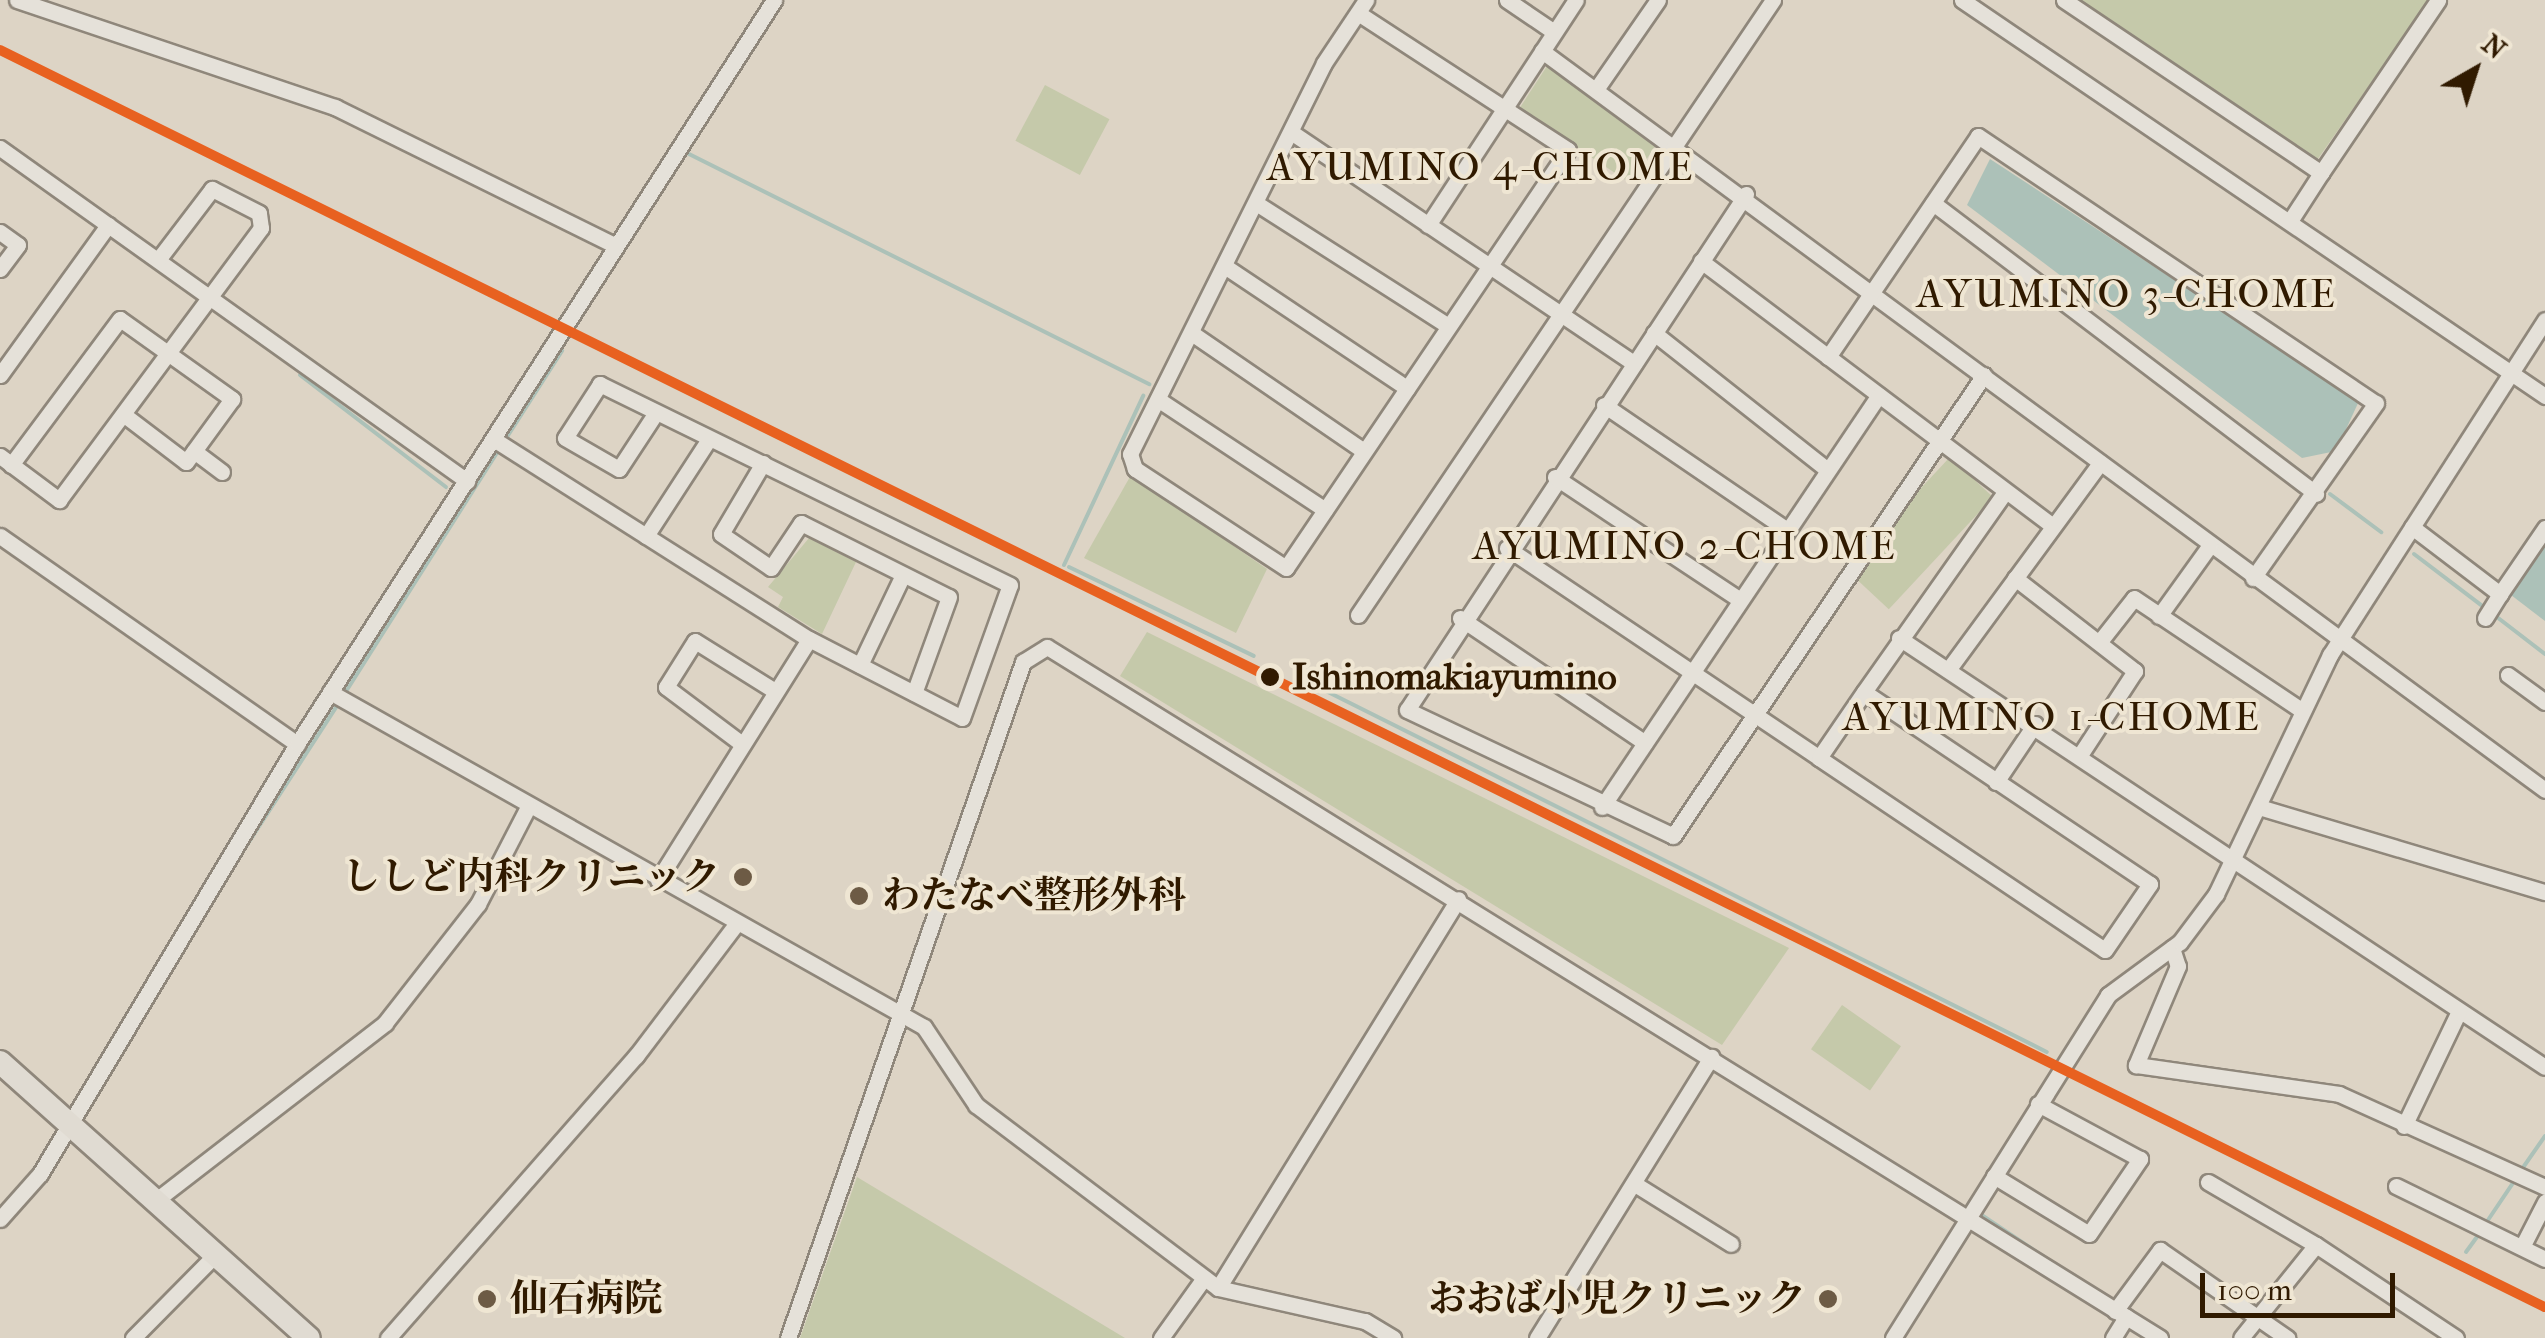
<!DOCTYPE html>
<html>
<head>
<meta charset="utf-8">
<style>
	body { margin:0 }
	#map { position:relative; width:2545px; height:1338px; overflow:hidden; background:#ddd4c5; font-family:"IM FELL French Canon","Noto Serif JP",serif }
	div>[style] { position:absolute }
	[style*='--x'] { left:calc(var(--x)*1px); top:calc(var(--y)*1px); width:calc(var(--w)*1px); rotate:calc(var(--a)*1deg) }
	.green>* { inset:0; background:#c5c9aa; transform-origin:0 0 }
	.water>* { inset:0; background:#acc1b8 }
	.stream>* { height:4px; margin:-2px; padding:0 2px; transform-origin:2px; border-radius:2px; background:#acc1b8 }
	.roads { filter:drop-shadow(2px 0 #8f877b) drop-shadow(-2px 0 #8f877b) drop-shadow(0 2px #8f877b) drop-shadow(0 -2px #8f877b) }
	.minor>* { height:15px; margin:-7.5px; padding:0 7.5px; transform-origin:7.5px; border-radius:7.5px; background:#e5e1d9 }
	.highway>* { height:22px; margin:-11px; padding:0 11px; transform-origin:11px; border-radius:11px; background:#e0dbd2 }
	.rail-1>* { height:10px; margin:-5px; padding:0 5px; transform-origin:5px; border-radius:5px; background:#e86120 }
	.dots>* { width:28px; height:28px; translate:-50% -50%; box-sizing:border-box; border:5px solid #efe6d3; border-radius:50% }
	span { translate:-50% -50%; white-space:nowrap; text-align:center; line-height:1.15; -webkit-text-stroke:8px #efe6d3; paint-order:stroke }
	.stop-label { font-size:38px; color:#301a00; font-weight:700 }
	.left { translate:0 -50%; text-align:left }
	.poi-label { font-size:38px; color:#301a00; font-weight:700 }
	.right { translate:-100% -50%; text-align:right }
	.neighbourhood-label { font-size:40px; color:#301a00; letter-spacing:2.5px }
	.north { position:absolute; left:2425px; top:20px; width:100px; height:100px; -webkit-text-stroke:8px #efe6d3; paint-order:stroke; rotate:39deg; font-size:28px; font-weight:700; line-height:40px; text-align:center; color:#301a00 }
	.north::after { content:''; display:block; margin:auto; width:35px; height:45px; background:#301a00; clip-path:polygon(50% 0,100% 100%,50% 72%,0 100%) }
	.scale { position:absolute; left:2200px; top:1273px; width:195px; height:45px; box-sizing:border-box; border:5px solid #301a00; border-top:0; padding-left:12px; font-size:30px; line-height:35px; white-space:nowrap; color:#301a00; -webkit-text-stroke:8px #efe6d3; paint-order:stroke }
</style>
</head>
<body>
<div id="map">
	<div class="green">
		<div style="clip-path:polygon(2429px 0,2315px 163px,2077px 1px,2078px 0)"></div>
		<div style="clip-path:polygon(1549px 63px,1657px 144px,1630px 183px,1519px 109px)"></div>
		<div style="left:1045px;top:85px;width:73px;height:63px;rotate:28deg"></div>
		<div style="left:1950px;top:457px;width:59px;height:153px;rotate:43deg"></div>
		<div style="clip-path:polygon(1131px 475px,1267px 569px,1236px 633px,1084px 558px)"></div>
		<div style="clip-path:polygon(809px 538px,856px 562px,822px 634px,778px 607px,783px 597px,768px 587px)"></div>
		<div style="clip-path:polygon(1147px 632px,1789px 948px,1722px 1045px,1120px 676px)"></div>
		<div style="left:1842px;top:1005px;width:72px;height:54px;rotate:35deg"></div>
		<div style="clip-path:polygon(857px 1177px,1125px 1338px,800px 1338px)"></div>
	</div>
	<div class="water">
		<div style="clip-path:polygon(1990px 159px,2359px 401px,2336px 451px,2302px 458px,1967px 205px)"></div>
		<div style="clip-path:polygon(2543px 536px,2545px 537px,2545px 621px,2511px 595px)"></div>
	</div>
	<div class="stream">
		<div style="--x:687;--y:153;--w:517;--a:26.57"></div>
		<div style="--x:1957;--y:212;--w:446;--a:37.1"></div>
		<div style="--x:300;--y:375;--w:184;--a:37.5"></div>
		<div style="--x:505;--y:440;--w:106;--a:-57.4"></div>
		<div style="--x:2330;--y:494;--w:64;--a:36.7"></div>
		<div style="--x:2414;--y:554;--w:89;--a:37.3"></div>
		<div style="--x:1064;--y:565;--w:187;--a:-64.9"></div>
		<div style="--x:1069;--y:567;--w:205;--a:25.7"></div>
		<div style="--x:2493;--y:614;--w:66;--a:37.6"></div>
		<div style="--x:1318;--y:687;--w:815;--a:26.6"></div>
		<div style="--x:345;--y:693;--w:290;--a:-57.7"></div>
		<div style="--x:223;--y:882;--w:216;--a:-57.1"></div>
		<div style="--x:2522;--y:1169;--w:40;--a:-55.1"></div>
		<div style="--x:1983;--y:1216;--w:95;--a:33.9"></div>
		<div style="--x:2486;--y:1223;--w:55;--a:-56"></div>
		<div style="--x:2466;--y:1252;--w:26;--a:-54"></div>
	</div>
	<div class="roads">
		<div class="minor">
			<div style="--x:17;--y:0;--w:336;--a:18.6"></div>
			<div style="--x:335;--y:107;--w:313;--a:26.3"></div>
			<div style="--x:1507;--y:0;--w:57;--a:34.2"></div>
			<div style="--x:1962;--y:0;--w:705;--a:34.19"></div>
			<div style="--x:2064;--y:0;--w:310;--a:33.9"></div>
			<div style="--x:2321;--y:173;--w:57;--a:122.9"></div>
			<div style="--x:1361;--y:15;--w:247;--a:33.1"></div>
			<div style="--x:1568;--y:150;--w:504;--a:124.01"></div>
			<div style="--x:1286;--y:568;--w:181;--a:-146.7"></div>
			<div style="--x:1135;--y:469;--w:16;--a:-108"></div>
			<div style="--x:1130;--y:454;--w:436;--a:-63.6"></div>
			<div style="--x:1324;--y:63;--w:76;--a:-56.3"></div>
			<div style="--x:1542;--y:51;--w:1246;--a:36.38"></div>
			<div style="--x:1597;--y:88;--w:107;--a:-55.3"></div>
			<div style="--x:1291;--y:132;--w:414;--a:34"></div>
			<div style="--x:0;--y:148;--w:574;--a:35.49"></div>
			<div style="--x:2321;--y:173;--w:209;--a:-55.9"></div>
			<div style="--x:1746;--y:194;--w:617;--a:123.3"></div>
			<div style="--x:1407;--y:710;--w:294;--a:25.3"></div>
			<div style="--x:1673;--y:836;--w:556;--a:-56"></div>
			<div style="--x:1256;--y:203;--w:228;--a:32.6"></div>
			<div style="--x:1933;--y:203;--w:481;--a:37.2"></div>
			<div style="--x:1428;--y:225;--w:269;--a:-56.7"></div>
			<div style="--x:0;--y:232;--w:22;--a:36"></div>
			<div style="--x:18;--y:245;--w:30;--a:127"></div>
			<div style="--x:1701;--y:261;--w:438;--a:37"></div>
			<div style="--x:1226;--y:267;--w:218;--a:33.8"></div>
			<div style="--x:1654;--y:333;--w:219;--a:38.3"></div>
			<div style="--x:1193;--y:334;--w:207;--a:34.4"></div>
			<div style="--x:1828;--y:357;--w:267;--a:-55.8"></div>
			<div style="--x:1978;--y:136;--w:479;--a:33.9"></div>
			<div style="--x:2376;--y:403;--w:214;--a:125.1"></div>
			<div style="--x:0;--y:375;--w:185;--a:-54.2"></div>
			<div style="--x:1159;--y:400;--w:199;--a:33.5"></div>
			<div style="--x:1604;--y:405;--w:222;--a:34.3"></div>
			<div style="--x:495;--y:440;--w:372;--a:32.4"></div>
			<div style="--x:809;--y:639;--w:172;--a:27.3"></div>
			<div style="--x:962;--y:718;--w:141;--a:-70.2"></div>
			<div style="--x:1010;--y:585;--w:457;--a:-153.9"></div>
			<div style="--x:600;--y:384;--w:64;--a:122.9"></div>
			<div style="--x:565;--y:438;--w:62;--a:29.9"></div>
			<div style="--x:619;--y:469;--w:66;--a:-56.8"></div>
			<div style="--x:194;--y:451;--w:35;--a:37"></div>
			<div style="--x:0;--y:456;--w:74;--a:36.7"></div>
			<div style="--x:59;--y:500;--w:339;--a:-53.4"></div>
			<div style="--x:261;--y:228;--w:15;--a:-98"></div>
			<div style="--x:259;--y:213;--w:53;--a:-152.9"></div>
			<div style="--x:212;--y:189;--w:89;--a:127.3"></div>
			<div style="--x:763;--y:463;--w:82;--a:120.6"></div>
			<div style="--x:721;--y:534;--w:60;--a:34.2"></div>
			<div style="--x:771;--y:568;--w:54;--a:-56.3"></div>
			<div style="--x:801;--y:523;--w:165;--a:26.6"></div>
			<div style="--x:949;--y:597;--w:102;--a:110"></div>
			<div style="--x:11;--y:465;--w:182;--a:-53.3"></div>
			<div style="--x:120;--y:319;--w:138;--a:35.5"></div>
			<div style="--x:232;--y:399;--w:78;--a:126.1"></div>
			<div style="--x:186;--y:462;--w:79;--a:-142.7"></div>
			<div style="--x:1555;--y:477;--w:222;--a:33.6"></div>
			<div style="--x:2412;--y:527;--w:111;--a:37.3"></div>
			<div style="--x:2500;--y:594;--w:80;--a:-55.7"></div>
			<div style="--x:0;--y:536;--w:363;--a:35"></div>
			<div style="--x:646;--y:536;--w:116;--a:-57"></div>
			<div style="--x:1507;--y:548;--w:376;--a:33.9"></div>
			<div style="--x:1819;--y:758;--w:344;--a:33.9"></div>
			<div style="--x:2105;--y:950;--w:80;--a:-55.7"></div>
			<div style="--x:2150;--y:884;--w:344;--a:-146.1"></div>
			<div style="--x:1864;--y:692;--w:80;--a:124.3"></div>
			<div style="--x:2015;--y:578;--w:152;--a:37.8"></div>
			<div style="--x:2135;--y:671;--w:100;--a:123.2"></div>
			<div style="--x:1358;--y:615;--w:742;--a:-55.99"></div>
			<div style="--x:2159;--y:616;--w:87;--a:-54.3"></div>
			<div style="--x:1460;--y:618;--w:223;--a:34"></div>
			<div style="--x:2485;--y:618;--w:28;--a:-58"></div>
			<div style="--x:1899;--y:638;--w:775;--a:33.59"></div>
			<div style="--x:2101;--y:640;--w:53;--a:-51.8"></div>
			<div style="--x:2134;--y:598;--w:203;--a:33.8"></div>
			<div style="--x:860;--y:665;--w:100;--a:-64.5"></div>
			<div style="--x:1948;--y:670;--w:257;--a:-53.7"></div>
			<div style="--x:2508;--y:675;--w:46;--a:36.1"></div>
			<div style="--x:330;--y:692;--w:682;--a:29.42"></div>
			<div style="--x:924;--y:1027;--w:94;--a:56.3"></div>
			<div style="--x:976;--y:1105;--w:303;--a:37.1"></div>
			<div style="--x:1218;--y:1288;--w:151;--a:12.7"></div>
			<div style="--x:1365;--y:1321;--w:33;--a:31"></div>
			<div style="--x:1864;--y:692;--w:245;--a:-54.8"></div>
			<div style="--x:742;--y:744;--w:95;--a:-143.1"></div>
			<div style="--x:666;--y:687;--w:54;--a:-57.8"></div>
			<div style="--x:695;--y:641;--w:94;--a:32"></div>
			<div style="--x:1996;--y:782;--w:70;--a:-56.1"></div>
			<div style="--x:1602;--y:807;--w:496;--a:-56.1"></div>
			<div style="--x:2259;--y:807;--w:298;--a:16.6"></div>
			<div style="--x:658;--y:880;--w:284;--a:-57.9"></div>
			<div style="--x:2172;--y:948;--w:19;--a:72"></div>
			<div style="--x:2178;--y:966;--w:108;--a:113"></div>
			<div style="--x:2136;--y:1065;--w:205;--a:8.1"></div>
			<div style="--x:2339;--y:1094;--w:226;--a:24.3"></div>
			<div style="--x:2404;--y:1126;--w:127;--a:-64.4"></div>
			<div style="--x:1994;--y:1176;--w:111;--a:31.4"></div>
			<div style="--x:2089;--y:1234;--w:91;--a:-55.8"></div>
			<div style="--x:2140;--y:1159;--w:116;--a:-151.7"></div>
			<div style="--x:2208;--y:1182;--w:125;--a:30.3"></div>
			<div style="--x:2316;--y:1245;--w:119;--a:128.9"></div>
			<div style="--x:1635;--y:1184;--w:113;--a:32"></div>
			<div style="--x:2396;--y:1186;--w:166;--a:26.1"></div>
			<div style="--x:155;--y:1201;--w:291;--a:-37.7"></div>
			<div style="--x:385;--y:1023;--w:151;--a:-52"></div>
			<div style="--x:478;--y:904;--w:109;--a:-62.7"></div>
			<div style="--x:0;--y:1219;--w:60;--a:-48.4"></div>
			<div style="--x:40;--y:1174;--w:501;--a:-59.13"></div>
			<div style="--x:297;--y:744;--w:884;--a:-57.33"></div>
			<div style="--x:2316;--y:1245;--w:168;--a:33.6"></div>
			<div style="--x:2522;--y:1247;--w:51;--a:-62.9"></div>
			<div style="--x:1218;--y:1288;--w:457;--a:-58.3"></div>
			<div style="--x:2115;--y:1311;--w:76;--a:-53.6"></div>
			<div style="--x:2160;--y:1250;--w:155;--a:34.7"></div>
			<div style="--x:133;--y:1338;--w:117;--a:-45.3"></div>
			<div style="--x:388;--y:1338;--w:376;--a:-48.7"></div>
			<div style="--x:636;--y:1056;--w:167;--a:-52.8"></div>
			<div style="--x:788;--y:1338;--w:716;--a:-70.83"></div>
			<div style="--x:1023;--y:662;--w:28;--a:-32"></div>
			<div style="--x:1047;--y:647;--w:1310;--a:31.83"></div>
			<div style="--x:1161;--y:1338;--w:74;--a:-54.4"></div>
			<div style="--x:1537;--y:1338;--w:331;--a:-58.2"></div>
			<div style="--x:1893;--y:1338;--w:405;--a:-57.9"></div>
			<div style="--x:2108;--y:995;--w:89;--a:-36.4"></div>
			<div style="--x:2180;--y:942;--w:60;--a:-53.1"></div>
			<div style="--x:2216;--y:894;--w:265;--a:-64.5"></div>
			<div style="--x:2330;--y:655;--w:398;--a:-57.3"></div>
			<div style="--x:2113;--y:1338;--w:25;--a:-58"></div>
		</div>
		<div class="highway">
			<div style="--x:0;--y:1062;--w:414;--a:41.8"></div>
		</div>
	</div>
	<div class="rail-1">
		<div style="--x:0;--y:50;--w:2838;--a:26.29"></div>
	</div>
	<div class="dots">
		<div style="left:1270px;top:677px;background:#301a00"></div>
		<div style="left:743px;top:877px;background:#6d5b45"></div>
		<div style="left:859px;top:896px;background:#6d5b45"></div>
		<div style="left:487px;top:1299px;background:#6d5b45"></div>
		<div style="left:1828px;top:1299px;background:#6d5b45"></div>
	</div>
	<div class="stop-label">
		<span class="left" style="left:1292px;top:677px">Ishinomakiayumino</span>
	</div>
	<div class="poi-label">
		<span class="right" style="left:720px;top:877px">ししど内科クリニック</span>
		<span class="left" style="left:882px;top:896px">わたなべ整形外科</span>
		<span class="left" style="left:510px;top:1299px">仙石病院</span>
		<span class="right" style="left:1806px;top:1299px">おおば小児クリニック</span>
	</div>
	<div class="neighbourhood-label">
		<span style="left:1481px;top:167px">AYUMINO 4-CHOME</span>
		<span style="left:2127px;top:294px">AYUMINO 3-CHOME</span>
		<span style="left:1685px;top:546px">AYUMINO 2-CHOME</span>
		<span style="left:2052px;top:717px">AYUMINO 1-CHOME</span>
	</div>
	<div class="north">N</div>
	<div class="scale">100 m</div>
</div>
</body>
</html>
